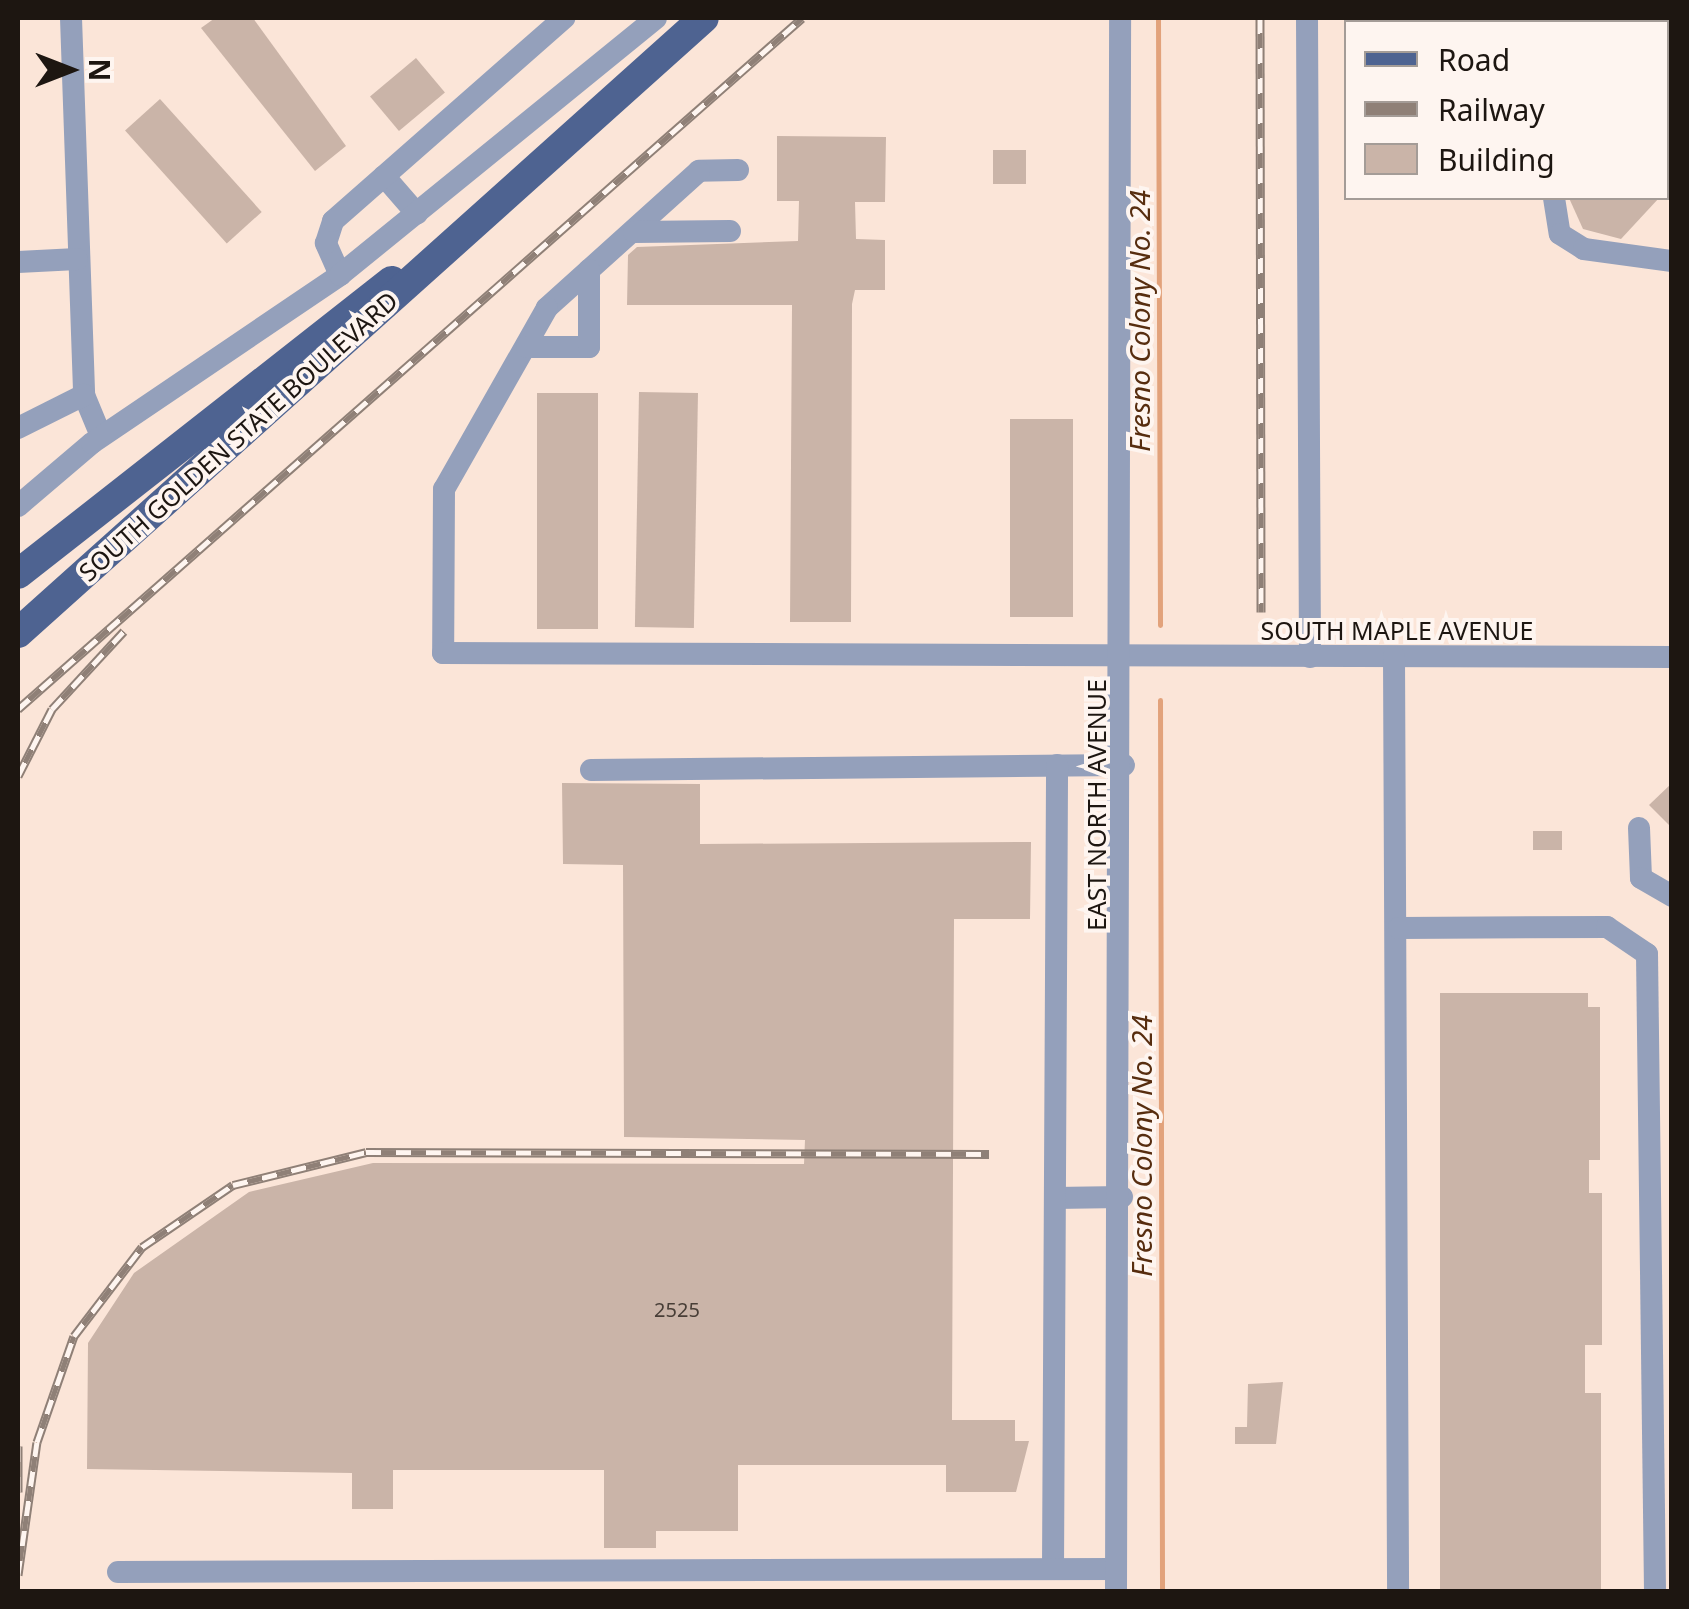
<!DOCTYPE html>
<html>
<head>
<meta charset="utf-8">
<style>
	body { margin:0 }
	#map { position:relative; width:1689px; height:1609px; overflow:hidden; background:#fbe5d8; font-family:"Noto Sans",sans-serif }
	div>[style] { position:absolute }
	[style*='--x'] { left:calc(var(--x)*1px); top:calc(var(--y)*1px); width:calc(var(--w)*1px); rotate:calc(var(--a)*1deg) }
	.stream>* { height:5px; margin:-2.5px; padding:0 2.5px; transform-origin:2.5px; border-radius:2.5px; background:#e2a27b }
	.building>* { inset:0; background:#cab4a8; transform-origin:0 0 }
	.minor>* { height:22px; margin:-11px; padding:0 11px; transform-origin:11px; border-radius:11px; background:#94a0bb }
	.major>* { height:30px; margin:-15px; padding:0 15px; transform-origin:15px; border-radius:15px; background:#4e6391 }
	.rail>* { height:9px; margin-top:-4.5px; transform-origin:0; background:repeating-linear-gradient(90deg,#fef5f0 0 15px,#8f8077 0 30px); box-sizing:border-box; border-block:2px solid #8f8077 }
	span { translate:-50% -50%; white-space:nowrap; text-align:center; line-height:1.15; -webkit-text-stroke:8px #fef5f0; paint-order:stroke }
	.number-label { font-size:20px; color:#483e37 }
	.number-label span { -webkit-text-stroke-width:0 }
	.street-label { font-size:25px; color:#1d1611 }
	.water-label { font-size:28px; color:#572d0f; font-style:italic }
	.frame { position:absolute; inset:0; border:20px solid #1d1611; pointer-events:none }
	.legend { position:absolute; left:1344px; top:20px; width:325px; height:180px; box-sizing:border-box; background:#fef5f0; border:2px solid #a49c97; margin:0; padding:12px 18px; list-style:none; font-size:30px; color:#1d1611 }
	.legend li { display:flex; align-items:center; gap:20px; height:50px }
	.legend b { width:50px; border:2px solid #a49c97 }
	.north { position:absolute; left:20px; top:20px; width:100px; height:100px; -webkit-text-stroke:8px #fef5f0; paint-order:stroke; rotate:90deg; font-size:28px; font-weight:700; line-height:40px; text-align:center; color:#1d1611 }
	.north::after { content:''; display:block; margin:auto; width:35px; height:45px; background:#1d1611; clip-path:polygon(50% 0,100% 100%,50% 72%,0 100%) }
</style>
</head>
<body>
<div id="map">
	<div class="stream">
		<div style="--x:1158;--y:18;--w:607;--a:89.81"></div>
		<div style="--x:1160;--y:700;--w:892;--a:89.87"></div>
	</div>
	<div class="building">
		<div style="clip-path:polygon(215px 18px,253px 18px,346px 146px,315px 171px,201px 28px)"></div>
		<div style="left:416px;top:58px;width:45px;height:60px;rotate:50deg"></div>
		<div style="left:160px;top:99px;width:152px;height:47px;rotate:48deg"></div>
		<div style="clip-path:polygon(777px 136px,886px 137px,885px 202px,855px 202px,856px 239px,885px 240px,885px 290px,855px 290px,852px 304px,851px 622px,790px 622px,792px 305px,627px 305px,628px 255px,637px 247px,798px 241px,799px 201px,777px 201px)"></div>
		<div style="left:993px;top:150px;width:33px;height:34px"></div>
		<div style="clip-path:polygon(1569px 198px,1659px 198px,1621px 239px,1583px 229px)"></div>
		<div style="left:639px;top:392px;width:59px;height:235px;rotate:1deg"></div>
		<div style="left:598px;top:393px;width:236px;height:61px;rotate:90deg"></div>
		<div style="left:1010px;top:419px;width:63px;height:198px"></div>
		<div style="clip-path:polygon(562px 783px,700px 784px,700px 844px,1031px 842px,1030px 919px,954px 919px,952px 1420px,1015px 1420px,1015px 1441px,1029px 1441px,1016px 1492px,946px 1492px,946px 1465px,738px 1465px,738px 1531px,656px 1531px,656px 1548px,604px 1548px,604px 1470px,393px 1470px,393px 1509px,352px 1509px,352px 1473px,87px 1469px,88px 1343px,134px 1273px,249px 1192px,373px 1163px,804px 1164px,805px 1140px,624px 1137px,623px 865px,563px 864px)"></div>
		<div style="clip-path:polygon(1672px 783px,1672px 828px,1649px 805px)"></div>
		<div style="left:1533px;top:831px;width:29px;height:19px"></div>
		<div style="clip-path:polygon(1440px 993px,1588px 993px,1588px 1007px,1600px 1007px,1600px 1160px,1589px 1160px,1589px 1193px,1602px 1193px,1602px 1345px,1585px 1345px,1585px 1393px,1601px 1393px,1601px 1592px,1440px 1592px)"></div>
		<div style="clip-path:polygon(1283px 1382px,1276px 1444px,1235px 1444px,1235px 1427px,1247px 1427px,1248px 1384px)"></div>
	</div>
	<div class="minor">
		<div style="--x:71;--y:18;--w:377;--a:88"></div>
		<div style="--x:84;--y:395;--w:44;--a:67.5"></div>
		<div style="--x:1307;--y:18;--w:639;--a:89.73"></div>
		<div style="--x:1557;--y:22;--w:4;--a:-90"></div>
		<div style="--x:738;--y:170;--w:39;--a:179"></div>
		<div style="--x:699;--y:171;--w:205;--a:138"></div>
		<div style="--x:547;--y:308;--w:208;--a:119.6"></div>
		<div style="--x:444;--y:489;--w:164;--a:90.3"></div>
		<div style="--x:443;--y:653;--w:1229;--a:0.19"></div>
		<div style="--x:384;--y:176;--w:50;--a:49"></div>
		<div style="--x:1554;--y:198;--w:36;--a:81"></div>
		<div style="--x:1560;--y:234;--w:28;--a:32"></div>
		<div style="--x:1584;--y:249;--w:89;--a:7.8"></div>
		<div style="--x:634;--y:232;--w:96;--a:-0.6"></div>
		<div style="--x:18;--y:262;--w:59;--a:-2.9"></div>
		<div style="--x:340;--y:275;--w:35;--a:-114"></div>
		<div style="--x:326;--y:243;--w:23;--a:-72"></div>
		<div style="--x:333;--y:221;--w:308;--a:-41.3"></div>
		<div style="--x:527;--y:347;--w:62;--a:0"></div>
		<div style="--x:589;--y:347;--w:77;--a:-90"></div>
		<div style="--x:18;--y:428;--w:74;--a:-26.6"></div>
		<div style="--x:18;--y:506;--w:97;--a:-40.4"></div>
		<div style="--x:92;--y:443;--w:300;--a:-34.1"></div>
		<div style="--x:340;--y:275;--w:407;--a:-39.1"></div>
		<div style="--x:1394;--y:657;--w:935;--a:89.75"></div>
		<div style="--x:591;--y:770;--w:533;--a:-0.54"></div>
		<div style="--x:1639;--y:828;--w:50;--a:87.7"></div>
		<div style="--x:1641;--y:878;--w:36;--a:30"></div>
		<div style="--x:1399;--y:928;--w:208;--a:-0.3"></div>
		<div style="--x:1607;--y:927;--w:48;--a:34"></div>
		<div style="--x:1647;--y:954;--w:638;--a:89.28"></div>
		<div style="--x:1055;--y:1198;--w:67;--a:-0.9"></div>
		<div style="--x:1053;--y:1569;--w:804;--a:-89.71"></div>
		<div style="--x:118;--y:1572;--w:998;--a:-0.17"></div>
		<div style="--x:1116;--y:1592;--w:1574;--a:-89.85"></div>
	</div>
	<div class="major">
		<div style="--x:18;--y:574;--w:475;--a:-38.1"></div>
		<div style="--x:18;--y:633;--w:921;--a:-41.88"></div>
	</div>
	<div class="rail">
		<div style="--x:1260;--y:18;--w:594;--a:89.9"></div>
		<div style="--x:18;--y:709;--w:1045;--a:-41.39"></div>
		<div style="--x:18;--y:776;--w:75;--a:-63.1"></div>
		<div style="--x:52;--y:709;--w:106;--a:-47.3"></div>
		<div style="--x:18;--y:1446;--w:46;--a:90"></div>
		<div style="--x:18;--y:1575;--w:134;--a:-81.9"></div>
		<div style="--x:37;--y:1442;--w:112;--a:-70.8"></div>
		<div style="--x:74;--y:1336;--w:112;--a:-52.6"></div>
		<div style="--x:142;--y:1247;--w:110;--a:-34.3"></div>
		<div style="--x:233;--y:1185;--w:137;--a:-13.9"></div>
		<div style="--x:366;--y:1152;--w:623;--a:0.18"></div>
	</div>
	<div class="number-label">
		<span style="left:677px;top:1309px">2525</span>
	</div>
	<div class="street-label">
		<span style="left:238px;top:436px;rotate:-42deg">SOUTH GOLDEN STATE BOULEVARD</span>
		<span style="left:1397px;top:630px">SOUTH MAPLE AVENUE</span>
		<span style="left:1096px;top:805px;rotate:-90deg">EAST NORTH AVENUE</span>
	</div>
	<div class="water-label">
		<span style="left:1139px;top:321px;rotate:-90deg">Fresno Colony No. 24</span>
		<span style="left:1141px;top:1146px;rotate:-90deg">Fresno Colony No. 24</span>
	</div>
	<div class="frame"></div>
	<ul class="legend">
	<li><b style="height:12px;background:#4e6391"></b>Road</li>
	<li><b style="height:12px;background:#8f8077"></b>Railway</li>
	<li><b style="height:28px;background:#cab4a8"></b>Building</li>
	</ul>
	<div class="north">N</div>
</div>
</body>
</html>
